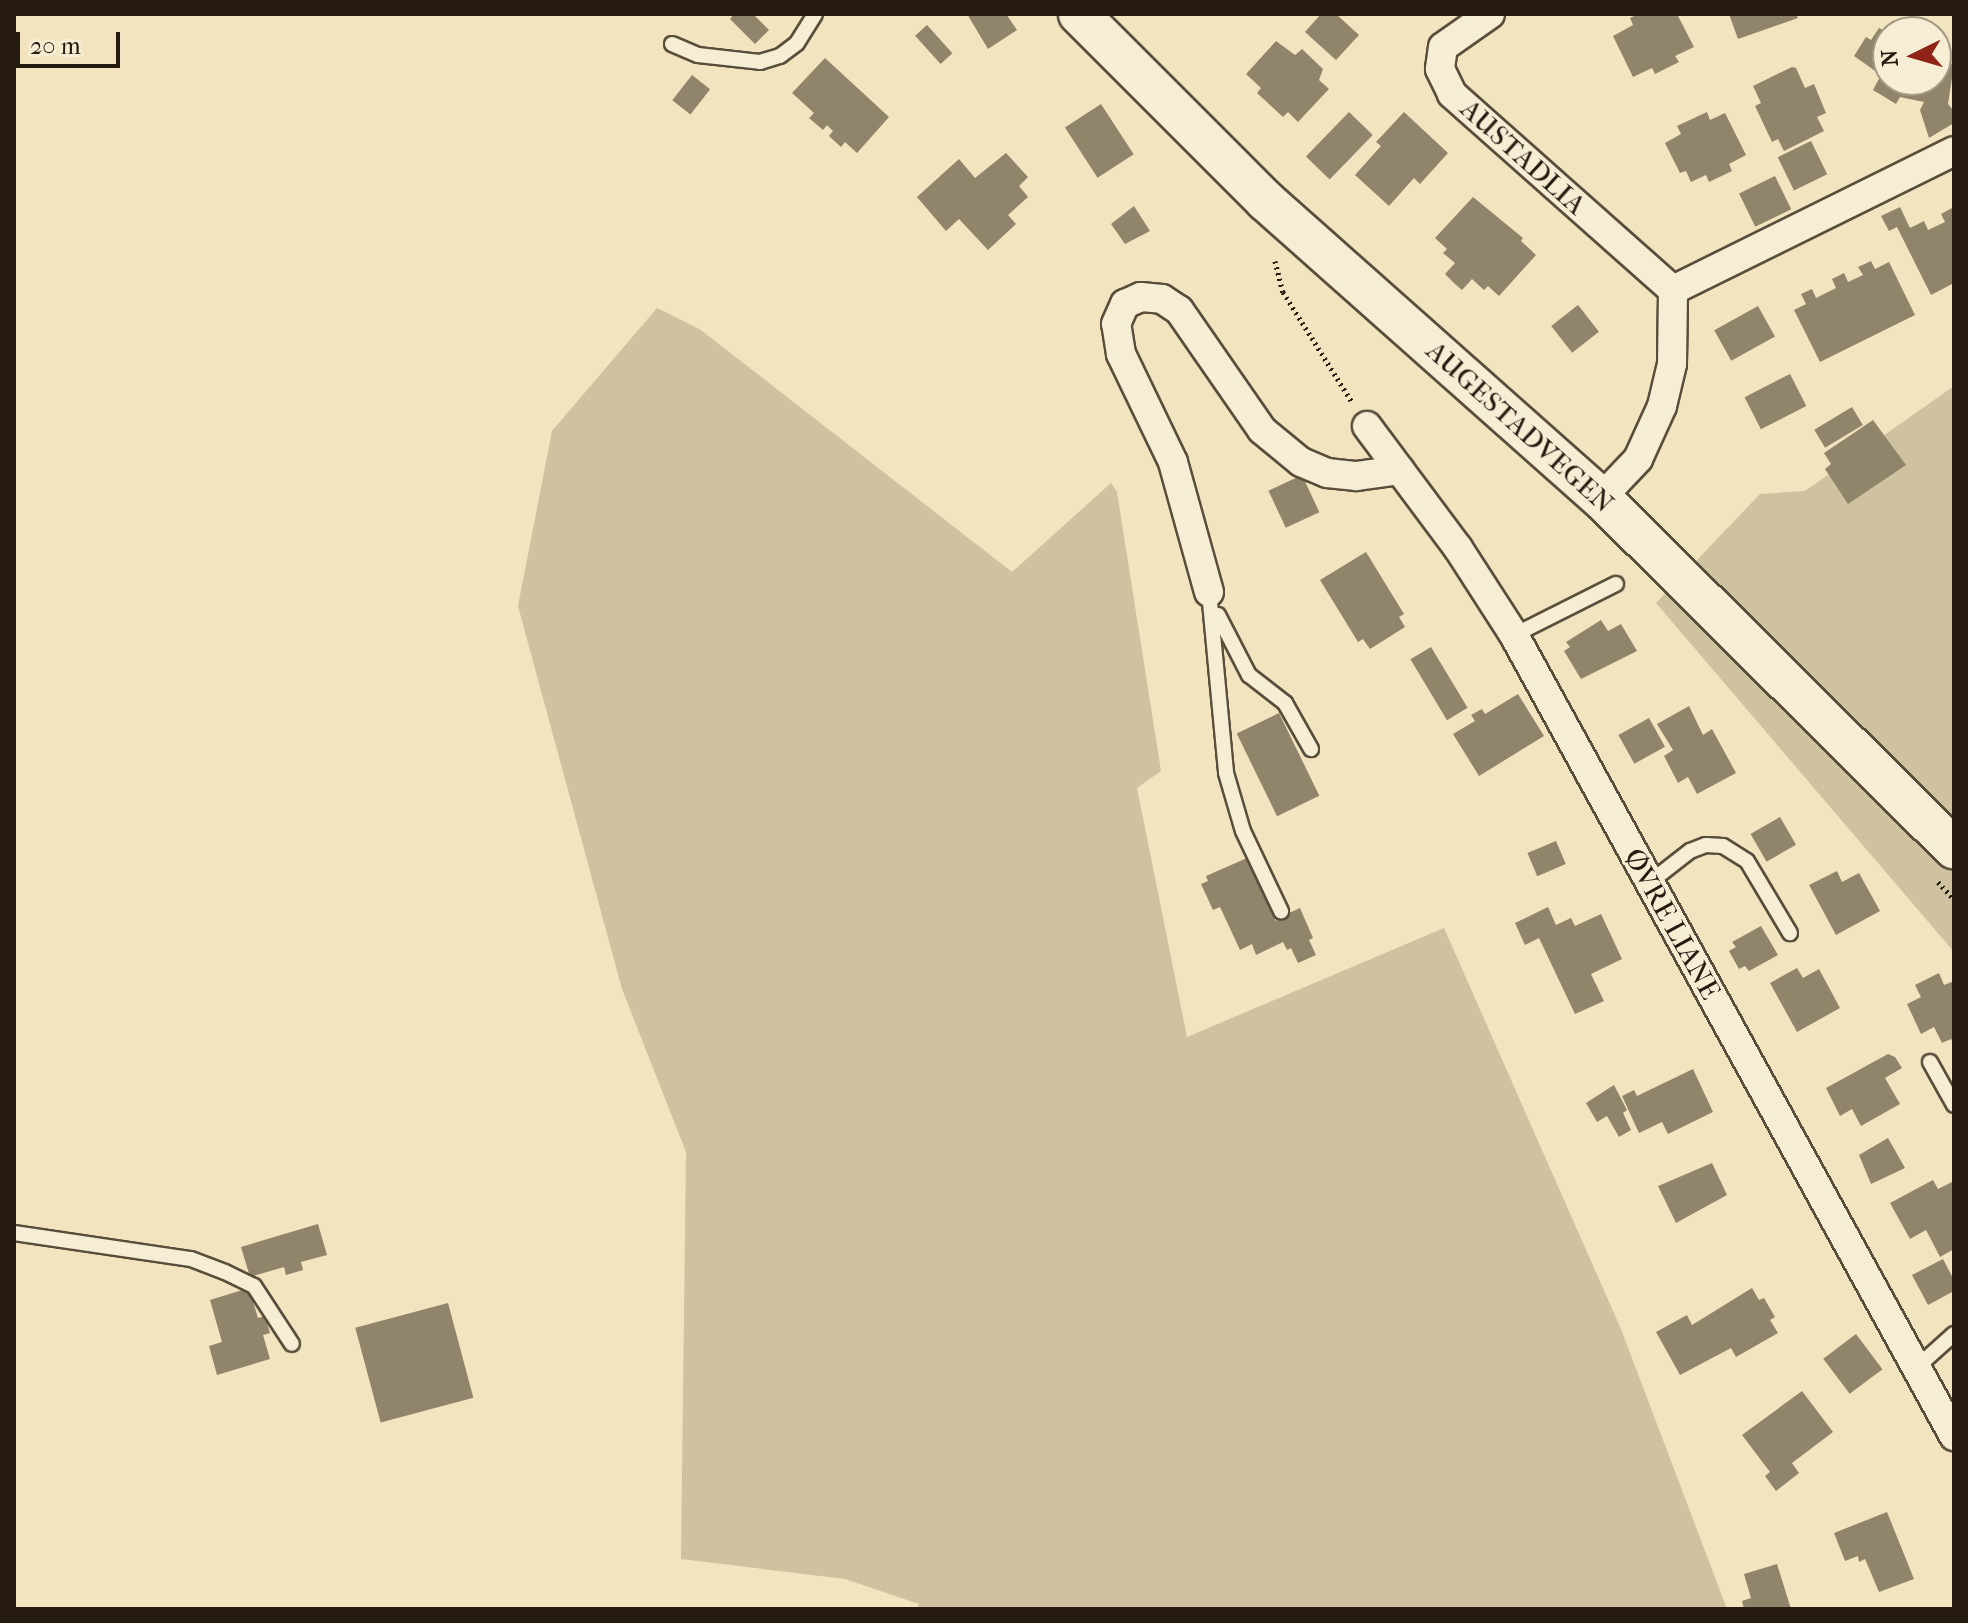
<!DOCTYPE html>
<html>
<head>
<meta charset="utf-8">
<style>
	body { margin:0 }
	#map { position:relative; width:1968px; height:1623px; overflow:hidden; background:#f1e4be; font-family:"IM FELL French Canon",serif }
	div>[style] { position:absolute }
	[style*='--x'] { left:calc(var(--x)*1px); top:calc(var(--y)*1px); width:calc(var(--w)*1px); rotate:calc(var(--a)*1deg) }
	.green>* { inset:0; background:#cec2a1 }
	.building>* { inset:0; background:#90846b; transform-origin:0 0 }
	.path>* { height:5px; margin-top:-2.5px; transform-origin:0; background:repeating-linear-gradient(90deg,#261b11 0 2px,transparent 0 6px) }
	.roads { filter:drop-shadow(2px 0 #594d3c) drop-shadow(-2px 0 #594d3c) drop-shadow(0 2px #594d3c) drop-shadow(0 -2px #594d3c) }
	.service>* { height:14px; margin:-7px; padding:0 7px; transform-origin:7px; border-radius:7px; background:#f6edd5 }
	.minor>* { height:28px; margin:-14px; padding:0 14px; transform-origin:14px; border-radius:14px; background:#f6edd5 }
	.secondary>* { height:40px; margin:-20px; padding:0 20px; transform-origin:20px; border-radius:20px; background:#f6edd5 }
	span { translate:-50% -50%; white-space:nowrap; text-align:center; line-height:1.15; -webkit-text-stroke:6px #f6edd5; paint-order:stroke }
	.street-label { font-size:28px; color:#261b11 }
	.frame { position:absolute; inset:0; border:16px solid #261b11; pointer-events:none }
	.north { position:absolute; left:1872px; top:16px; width:80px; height:80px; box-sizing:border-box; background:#f6edd5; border:2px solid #a39987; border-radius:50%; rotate:265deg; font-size:22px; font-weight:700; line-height:32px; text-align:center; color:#261b11 }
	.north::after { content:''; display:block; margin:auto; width:28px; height:36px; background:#8f2418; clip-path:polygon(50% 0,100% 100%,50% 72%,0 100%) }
	.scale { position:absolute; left:16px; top:32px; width:104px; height:36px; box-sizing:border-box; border:4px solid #261b11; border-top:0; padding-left:10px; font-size:24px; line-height:28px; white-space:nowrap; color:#261b11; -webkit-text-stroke:6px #f6edd5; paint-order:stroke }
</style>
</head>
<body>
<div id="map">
	<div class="green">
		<div style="clip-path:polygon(657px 308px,701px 330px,1012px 572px,1111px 483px,1117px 492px,1161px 771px,1137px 788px,1187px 1037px,1444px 928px,1621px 1329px,1727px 1609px,917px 1609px,919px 1604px,845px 1579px,681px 1559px,686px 1152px,622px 989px,518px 606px,552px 431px)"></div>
		<div style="clip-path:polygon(1954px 386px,1954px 952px,1656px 603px,1760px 494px,1805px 491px)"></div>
	</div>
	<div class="building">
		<div style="clip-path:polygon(734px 14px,753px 14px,769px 30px,755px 44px,730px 19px)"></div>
		<div style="clip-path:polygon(967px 14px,1006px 14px,1017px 30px,988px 49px)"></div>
		<div style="clip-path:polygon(1321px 14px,1336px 14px,1359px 35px,1336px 60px,1305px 32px)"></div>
		<div style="clip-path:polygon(1639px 14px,1677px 14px,1694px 47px,1675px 56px,1679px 62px,1655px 74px,1652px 68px,1633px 77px,1613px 36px,1633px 25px,1630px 18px)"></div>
		<div style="clip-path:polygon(1729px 14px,1796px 14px,1798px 18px,1738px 39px)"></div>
		<div style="left:927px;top:25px;width:38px;height:16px;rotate:48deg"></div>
		<div style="clip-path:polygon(1879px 28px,1888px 33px,1888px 80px,1936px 80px,1936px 55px,1954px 65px,1948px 104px,1954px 111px,1954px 123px,1929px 138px,1920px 110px,1924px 102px,1900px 97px,1896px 104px,1873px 90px,1881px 75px,1854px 56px,1866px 37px,1871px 40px)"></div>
		<div style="clip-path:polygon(1276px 41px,1295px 55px,1302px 49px,1323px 69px,1319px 80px,1329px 89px,1298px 122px,1288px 112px,1283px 117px,1257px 93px,1261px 88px,1246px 74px)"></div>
		<div style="clip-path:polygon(825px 58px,889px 117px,857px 153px,845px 142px,841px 147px,829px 136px,833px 131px,827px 125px,823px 130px,809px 118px,814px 113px,792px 93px)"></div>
		<div style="clip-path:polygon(1792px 67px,1796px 68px,1805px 88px,1814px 84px,1826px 113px,1817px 117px,1824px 131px,1784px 151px,1778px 139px,1772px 142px,1755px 106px,1761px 103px,1753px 86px)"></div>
		<div style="left:692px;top:75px;width:23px;height:32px;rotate:38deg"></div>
		<div style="left:1101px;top:104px;width:60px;height:43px;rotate:57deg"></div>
		<div style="left:1349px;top:112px;width:33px;height:62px;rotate:44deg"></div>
		<div style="clip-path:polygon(1404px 112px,1448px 153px,1420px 184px,1414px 178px,1389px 206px,1355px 175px,1381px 146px,1376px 142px)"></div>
		<div style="clip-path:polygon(1707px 112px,1710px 120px,1725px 113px,1746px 155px,1729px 164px,1732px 171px,1709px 182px,1706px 175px,1691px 182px,1686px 171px,1680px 173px,1665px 143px,1681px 134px,1677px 126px)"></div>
		<div style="left:1811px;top:141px;width:37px;height:37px;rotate:64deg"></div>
		<div style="clip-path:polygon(1006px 153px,1028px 177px,1019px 186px,1028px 197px,1008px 215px,1016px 224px,988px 250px,959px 219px,946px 231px,917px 197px,959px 159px,975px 178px)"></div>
		<div style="left:1775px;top:176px;width:37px;height:40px;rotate:64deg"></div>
		<div style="clip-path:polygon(1473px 197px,1523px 238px,1521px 241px,1536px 255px,1499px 296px,1488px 286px,1484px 290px,1472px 279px,1462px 290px,1454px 283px,1445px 274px,1455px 263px,1443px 253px,1447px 249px,1435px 238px)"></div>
		<div style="clip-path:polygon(1134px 206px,1150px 231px,1125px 244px,1111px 224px)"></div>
		<div style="clip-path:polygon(1900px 207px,1910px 228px,1924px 221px,1928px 230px,1945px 222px,1941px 214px,1954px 207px,1954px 283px,1931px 295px,1897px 227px,1889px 231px,1881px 216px)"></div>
		<div style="clip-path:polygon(1871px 261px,1875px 269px,1889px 262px,1915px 315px,1820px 362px,1794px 310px,1806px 304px,1801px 294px,1812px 289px,1816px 298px,1836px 288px,1832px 279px,1844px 273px,1848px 282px,1863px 275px,1858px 267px)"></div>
		<div style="left:1578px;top:305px;width:34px;height:34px;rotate:52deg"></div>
		<div style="left:1758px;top:306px;width:35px;height:50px;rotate:61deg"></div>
		<div style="left:1790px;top:374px;width:36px;height:51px;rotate:63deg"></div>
		<div style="left:1852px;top:407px;width:21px;height:44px;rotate:59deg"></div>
		<div style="clip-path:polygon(1873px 420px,1906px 465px,1848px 504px,1825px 469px,1831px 464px,1824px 453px)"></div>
		<div style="left:1302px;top:475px;width:41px;height:37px;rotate:65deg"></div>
		<div style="clip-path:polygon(1366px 552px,1404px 614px,1399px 617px,1405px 627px,1370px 649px,1363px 639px,1358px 642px,1320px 580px)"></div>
		<div style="clip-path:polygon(1601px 620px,1608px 631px,1621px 624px,1637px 651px,1581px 679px,1564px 651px,1570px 647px,1566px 642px)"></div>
		<div style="left:1431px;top:647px;width:71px;height:24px;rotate:59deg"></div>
		<div style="clip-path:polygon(1518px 694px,1544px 736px,1479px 776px,1453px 734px,1475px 721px,1471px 715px,1482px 709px,1485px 714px)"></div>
		<div style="clip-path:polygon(1689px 706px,1703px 735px,1712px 729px,1736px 773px,1697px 794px,1688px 777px,1678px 783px,1664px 756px,1673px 750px,1657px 724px)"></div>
		<div style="left:1279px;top:713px;width:92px;height:47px;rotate:64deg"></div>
		<div style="left:1649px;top:718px;width:33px;height:35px;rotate:61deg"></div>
		<div style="left:1780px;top:817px;width:32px;height:34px;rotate:60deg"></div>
		<div style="left:1556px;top:841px;width:25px;height:31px;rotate:67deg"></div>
		<div style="clip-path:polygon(1247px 858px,1276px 922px,1276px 919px,1300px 908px,1313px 938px,1309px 940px,1316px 955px,1298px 963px,1291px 948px,1287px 950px,1283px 942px,1256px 955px,1252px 944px,1240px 950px,1220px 907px,1213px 910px,1201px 884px,1208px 881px,1206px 876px)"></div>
		<div style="clip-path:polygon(1837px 871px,1842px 882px,1859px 873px,1880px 911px,1836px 935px,1809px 885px)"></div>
		<div style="clip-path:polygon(1548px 907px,1556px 925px,1571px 918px,1575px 926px,1601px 914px,1622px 959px,1591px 974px,1604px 1001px,1575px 1014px,1539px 938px,1525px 945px,1515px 923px)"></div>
		<div style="clip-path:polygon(1761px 926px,1778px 955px,1749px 971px,1745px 966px,1739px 969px,1729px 951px,1736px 947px,1732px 942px)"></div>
		<div style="clip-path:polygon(1797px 968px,1803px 978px,1819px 969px,1840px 1008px,1797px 1032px,1770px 983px)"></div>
		<div style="clip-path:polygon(1939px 973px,1944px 985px,1954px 981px,1954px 1045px,1951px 1039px,1942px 1043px,1934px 1027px,1921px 1034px,1907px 1004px,1921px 997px,1915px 985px)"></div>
		<div style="clip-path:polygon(1888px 1054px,1895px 1057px,1902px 1068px,1885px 1078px,1900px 1104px,1861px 1126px,1852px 1109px,1840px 1116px,1826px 1088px)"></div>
		<div style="clip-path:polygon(1693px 1069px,1713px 1112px,1668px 1134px,1662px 1122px,1639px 1133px,1622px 1096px,1634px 1090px,1637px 1096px)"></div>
		<div style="clip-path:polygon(1614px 1085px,1627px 1110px,1623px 1113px,1631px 1130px,1619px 1137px,1607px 1116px,1597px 1122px,1586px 1103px)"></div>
		<div style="clip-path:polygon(1888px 1138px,1905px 1168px,1871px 1184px,1859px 1155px)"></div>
		<div style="clip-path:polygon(1712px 1163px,1727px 1195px,1676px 1223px,1658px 1186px)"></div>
		<div style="clip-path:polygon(1933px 1180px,1938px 1189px,1954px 1181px,1954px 1249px,1940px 1257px,1926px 1230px,1910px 1239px,1890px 1203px)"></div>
		<div style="clip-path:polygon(318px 1224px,327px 1255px,301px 1262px,303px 1270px,286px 1275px,284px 1267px,250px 1277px,241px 1247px)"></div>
		<div style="clip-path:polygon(1943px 1259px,1954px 1280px,1954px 1291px,1928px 1305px,1912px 1275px)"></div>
		<div style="clip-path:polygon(249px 1288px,258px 1318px,265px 1316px,270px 1333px,263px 1335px,270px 1359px,217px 1375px,209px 1346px,222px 1342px,210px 1300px)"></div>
		<div style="clip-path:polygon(1752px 1288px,1759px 1300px,1764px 1298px,1775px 1317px,1770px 1320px,1778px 1333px,1736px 1357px,1731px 1348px,1680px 1375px,1656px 1332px,1687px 1315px,1692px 1325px)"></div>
		<div style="left:448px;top:1303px;width:98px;height:96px;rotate:75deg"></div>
		<div style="left:1856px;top:1334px;width:44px;height:41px;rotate:53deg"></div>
		<div style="clip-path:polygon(1802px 1391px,1833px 1432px,1792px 1463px,1799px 1473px,1776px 1491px,1765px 1476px,1770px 1472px,1742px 1435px)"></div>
		<div style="clip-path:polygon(1887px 1512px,1914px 1579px,1879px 1592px,1865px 1559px,1859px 1562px,1858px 1556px,1845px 1561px,1834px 1533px)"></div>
		<div style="clip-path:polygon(1777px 1564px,1791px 1609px,1744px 1609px,1742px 1601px,1751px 1598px,1744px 1574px)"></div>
	</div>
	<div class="path">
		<div style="--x:1275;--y:261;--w:32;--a:76"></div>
		<div style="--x:1283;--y:292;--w:130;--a:57.9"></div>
		<div style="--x:1938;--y:882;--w:23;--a:47"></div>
	</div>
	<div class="roads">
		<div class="service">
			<div style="--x:672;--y:44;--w:28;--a:23"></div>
			<div style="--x:698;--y:55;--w:62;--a:6.4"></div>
			<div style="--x:760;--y:62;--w:21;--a:-17"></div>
			<div style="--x:780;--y:56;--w:21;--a:-37"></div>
			<div style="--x:797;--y:43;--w:34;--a:-58"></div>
			<div style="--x:1209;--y:592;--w:182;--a:84.6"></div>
			<div style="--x:1226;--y:773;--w:60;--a:73.7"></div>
			<div style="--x:1243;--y:831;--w:89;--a:64.6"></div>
			<div style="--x:1218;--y:615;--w:68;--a:62.7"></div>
			<div style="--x:1249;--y:675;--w:46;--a:37.9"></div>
			<div style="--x:1285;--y:703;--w:53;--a:60.5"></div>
			<div style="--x:1514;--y:635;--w:114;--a:-26.6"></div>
			<div style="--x:1649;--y:883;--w:52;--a:-38"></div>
			<div style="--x:1690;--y:851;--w:17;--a:-21"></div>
			<div style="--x:1706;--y:845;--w:17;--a:3"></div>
			<div style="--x:1723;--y:846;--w:28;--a:32"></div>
			<div style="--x:1747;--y:861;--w:84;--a:59.2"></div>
			<div style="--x:1930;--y:1062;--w:49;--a:60.8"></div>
			<div style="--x:14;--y:1233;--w:179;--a:8.4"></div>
			<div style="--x:191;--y:1259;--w:36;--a:21"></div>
			<div style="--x:225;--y:1272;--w:32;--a:26"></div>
			<div style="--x:254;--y:1286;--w:69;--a:56.8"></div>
			<div style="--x:1916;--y:1368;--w:51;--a:-41.8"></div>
		</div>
		<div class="minor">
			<div style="--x:1490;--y:14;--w:57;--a:144.9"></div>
			<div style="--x:1443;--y:47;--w:22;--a:98"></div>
			<div style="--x:1440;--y:69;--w:28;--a:64"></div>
			<div style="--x:1452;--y:94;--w:295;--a:41.6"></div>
			<div style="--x:1367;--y:426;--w:152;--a:53.3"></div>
			<div style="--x:1458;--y:548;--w:103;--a:57.2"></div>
			<div style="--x:1514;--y:635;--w:914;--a:61.22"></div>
			<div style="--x:1601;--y:498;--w:54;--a:-46.5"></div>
			<div style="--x:1638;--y:459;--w:58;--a:-65.6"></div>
			<div style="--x:1662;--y:406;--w:43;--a:-76.6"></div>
			<div style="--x:1672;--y:364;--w:74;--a:-89.2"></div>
			<div style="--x:1673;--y:290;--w:313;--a:-26.3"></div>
			<div style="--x:1209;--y:592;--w:135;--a:-105.5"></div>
			<div style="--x:1173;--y:462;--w:120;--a:-115.7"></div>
			<div style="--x:1121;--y:354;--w:30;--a:-99"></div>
			<div style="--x:1116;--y:324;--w:22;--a:-66"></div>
			<div style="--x:1125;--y:304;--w:17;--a:-24"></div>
			<div style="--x:1141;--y:297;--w:21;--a:5"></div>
			<div style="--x:1162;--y:299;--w:20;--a:33"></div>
			<div style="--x:1179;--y:310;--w:146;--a:55.3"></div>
			<div style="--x:1262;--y:430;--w:50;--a:39.4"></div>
			<div style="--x:1301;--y:462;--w:28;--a:23"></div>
			<div style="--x:1327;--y:473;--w:30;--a:6"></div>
			<div style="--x:1357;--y:476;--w:43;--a:-7.9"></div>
		</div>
		<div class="secondary">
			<div style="--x:1079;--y:14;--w:264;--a:45"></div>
			<div style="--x:1266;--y:201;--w:448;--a:41.6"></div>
			<div style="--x:1601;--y:498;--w:497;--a:44.8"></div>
		</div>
	</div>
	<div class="street-label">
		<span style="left:1523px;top:157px;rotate:42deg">AUSTADLIA</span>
		<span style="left:1520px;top:427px;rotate:42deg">AUGESTADVEGEN</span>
		<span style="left:1672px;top:924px;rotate:61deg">ØVRE LIANE</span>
	</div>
	<div class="frame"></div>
	<div class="north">N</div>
	<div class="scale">20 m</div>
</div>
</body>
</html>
